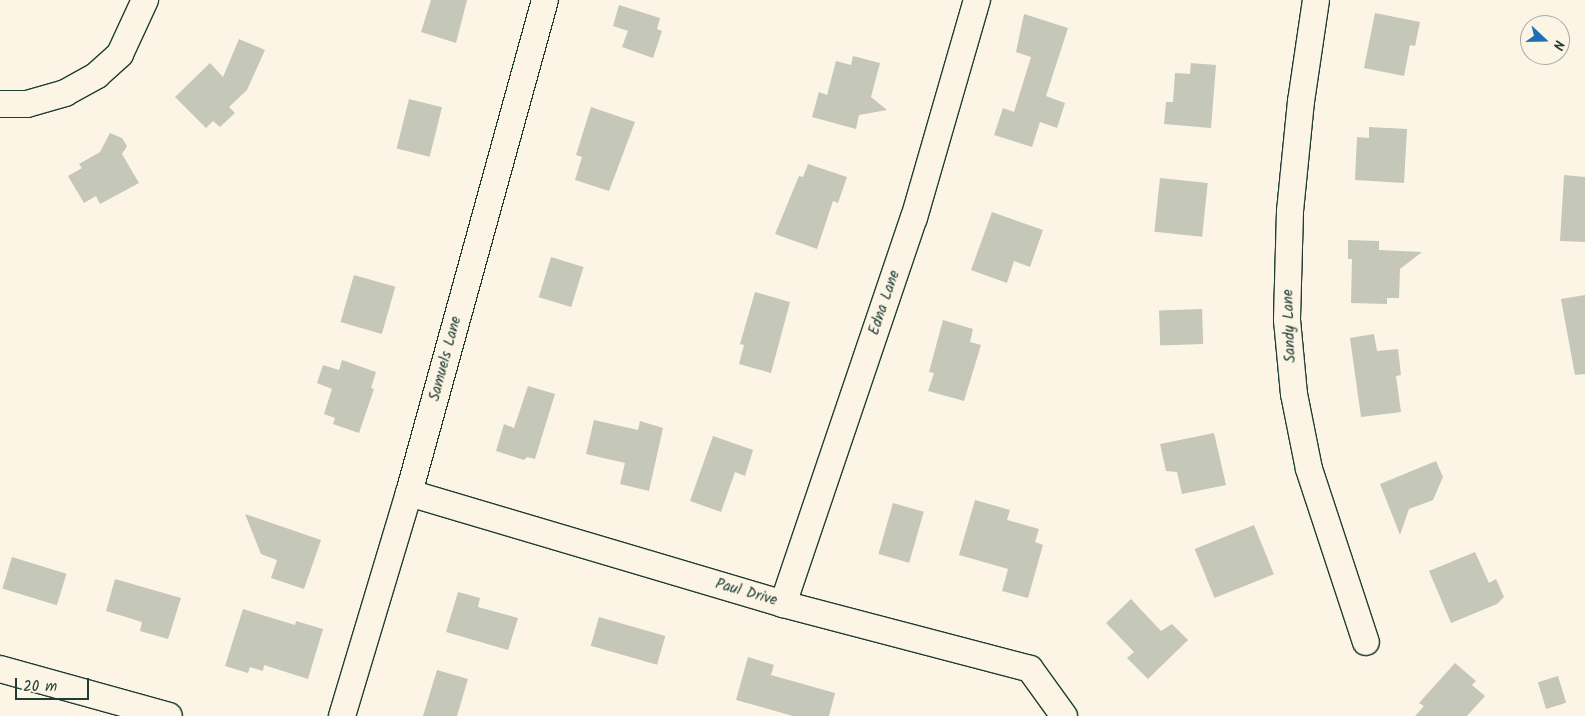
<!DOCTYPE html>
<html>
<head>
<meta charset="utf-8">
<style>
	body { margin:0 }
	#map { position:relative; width:1585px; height:716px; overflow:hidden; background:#fcf5e5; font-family:Kalam,sans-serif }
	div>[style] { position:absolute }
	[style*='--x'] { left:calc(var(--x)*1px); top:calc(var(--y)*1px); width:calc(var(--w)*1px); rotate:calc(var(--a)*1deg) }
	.building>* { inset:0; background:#c5c7b9; transform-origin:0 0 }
	.roads { filter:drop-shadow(1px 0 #1f3d34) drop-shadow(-1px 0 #1f3d34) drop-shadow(0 1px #1f3d34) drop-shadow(0 -1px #1f3d34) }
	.minor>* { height:26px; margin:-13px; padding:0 13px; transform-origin:13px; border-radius:13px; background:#fcf5e5 }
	span { translate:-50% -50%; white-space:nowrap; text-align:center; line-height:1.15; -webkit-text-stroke:4px #fcf5e5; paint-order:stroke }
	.street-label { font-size:15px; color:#1f3d34 }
	.north { position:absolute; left:1520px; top:15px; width:50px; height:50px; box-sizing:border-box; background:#fcf5e5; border:1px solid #a4ab9e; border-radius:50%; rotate:111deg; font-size:14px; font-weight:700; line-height:20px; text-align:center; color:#1f3d34 }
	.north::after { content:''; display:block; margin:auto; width:18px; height:22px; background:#1f6fb2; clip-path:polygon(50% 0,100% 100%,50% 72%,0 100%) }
	.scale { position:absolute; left:15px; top:678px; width:74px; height:22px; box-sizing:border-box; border:2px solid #1f3d34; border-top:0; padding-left:6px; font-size:15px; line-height:18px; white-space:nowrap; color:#1f3d34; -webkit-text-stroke:4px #fcf5e5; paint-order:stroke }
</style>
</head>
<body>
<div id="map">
	<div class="building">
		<div style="clip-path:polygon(431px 0,467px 0,456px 43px,421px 32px)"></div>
		<div style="clip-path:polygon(619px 5px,660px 18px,657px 29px,662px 31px,653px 58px,622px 47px,628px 31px,613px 26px)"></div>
		<div style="clip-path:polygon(1375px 13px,1420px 22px,1415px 46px,1410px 45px,1404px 76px,1364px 68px)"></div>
		<div style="clip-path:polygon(1024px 14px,1068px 28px,1046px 96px,1065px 103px,1057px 128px,1040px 122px,1032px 147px,994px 135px,1003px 108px,1014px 112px,1031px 57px,1016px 52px)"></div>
		<div style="clip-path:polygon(239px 39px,265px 50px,247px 90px,229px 107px,235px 113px,220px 127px,213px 121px,206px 128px,175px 97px,210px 63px,223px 77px)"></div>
		<div style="clip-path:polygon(853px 56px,880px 63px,871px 97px,887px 110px,859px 115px,856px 129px,812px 117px,819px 92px,827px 95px,836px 61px,851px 65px)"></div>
		<div style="clip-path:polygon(1191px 63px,1216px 65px,1211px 128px,1164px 124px,1166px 102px,1173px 102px,1175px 73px,1190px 74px)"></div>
		<div style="left:409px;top:99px;width:34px;height:51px;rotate:14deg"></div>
		<div style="clip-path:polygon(591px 107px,635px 122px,609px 191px,575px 180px,582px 157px,576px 155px)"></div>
		<div style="clip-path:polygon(1369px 127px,1407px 129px,1404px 183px,1355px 180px,1357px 137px,1369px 138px)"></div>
		<div style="clip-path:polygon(110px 133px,122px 138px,127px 146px,122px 154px,139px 183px,100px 204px,96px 196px,84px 203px,68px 176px,82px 168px,79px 164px,100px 152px)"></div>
		<div style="clip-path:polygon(808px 164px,847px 177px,838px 203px,833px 201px,817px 249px,775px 234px,799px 176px,803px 177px)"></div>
		<div style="clip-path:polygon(1564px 175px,1585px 177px,1585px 242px,1560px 241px)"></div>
		<div style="left:1160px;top:178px;width:48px;height:54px;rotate:6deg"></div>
		<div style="clip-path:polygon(992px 212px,1043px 230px,1030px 267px,1014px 261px,1007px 283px,971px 270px)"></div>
		<div style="clip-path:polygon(1348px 240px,1379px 241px,1379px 250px,1422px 252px,1400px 269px,1399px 298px,1387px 298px,1387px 304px,1351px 303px,1352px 259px,1348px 259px)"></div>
		<div style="left:551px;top:257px;width:34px;height:42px;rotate:17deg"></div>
		<div style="left:354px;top:275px;width:43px;height:49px;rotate:16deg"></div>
		<div style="clip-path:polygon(755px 292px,790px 302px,771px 373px,739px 364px,744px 345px,740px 344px)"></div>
		<div style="clip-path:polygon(1585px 295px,1585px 374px,1575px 375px,1561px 299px)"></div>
		<div style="left:1202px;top:309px;width:35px;height:43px;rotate:88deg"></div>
		<div style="clip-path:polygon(943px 320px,973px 329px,970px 342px,981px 345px,964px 401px,928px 391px,934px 373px,929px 372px)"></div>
		<div style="clip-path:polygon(1374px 334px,1377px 351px,1398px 349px,1401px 375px,1396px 376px,1401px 412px,1361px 417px,1350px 338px)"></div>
		<div style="clip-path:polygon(342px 360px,376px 372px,371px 388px,374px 389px,359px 433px,333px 424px,335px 418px,324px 414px,332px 389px,317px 383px,323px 365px,339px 370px)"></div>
		<div style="clip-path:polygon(528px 386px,555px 394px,535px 459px,527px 457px,524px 460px,496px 451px,504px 424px,514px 428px)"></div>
		<div style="clip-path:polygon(594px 420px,638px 430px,640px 421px,663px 428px,649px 491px,620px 484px,625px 463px,586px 454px)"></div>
		<div style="clip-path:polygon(1214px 433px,1226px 485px,1182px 494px,1177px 472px,1166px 471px,1160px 444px)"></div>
		<div style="clip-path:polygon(713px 436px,753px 450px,745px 476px,735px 472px,721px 512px,690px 501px)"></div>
		<div style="clip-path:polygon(1436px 461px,1443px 477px,1433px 500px,1409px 509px,1400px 535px,1380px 484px)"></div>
		<div style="clip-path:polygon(975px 500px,1010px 510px,1007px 520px,1039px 529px,1035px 542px,1043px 545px,1028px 598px,1002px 591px,1008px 569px,959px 555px)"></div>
		<div style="left:893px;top:503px;width:32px;height:53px;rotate:16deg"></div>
		<div style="clip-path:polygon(245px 514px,321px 540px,304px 589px,271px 578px,277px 560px,261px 554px)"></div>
		<div style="left:1254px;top:525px;width:53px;height:64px;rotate:68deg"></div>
		<div style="clip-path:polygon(1475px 552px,1489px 583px,1496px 579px,1504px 597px,1497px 604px,1451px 623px,1429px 571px)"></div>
		<div style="left:12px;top:557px;width:57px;height:33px;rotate:17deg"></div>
		<div style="clip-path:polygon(115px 579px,181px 598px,168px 639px,140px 631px,142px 622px,106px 611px)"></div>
		<div style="clip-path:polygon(458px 592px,480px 598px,478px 607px,518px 618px,508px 650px,446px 632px)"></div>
		<div style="clip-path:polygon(1131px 599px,1161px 631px,1172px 624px,1188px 640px,1148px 679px,1127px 658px,1134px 652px,1106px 623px)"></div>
		<div style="clip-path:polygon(243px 609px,295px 625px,296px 621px,323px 629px,308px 679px,264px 665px,263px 671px,250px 667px,248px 673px,225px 666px)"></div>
		<div style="left:599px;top:617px;width:69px;height:30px;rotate:16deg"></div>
		<div style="clip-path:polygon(748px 657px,774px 665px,771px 675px,835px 693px,829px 716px,793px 716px,736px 700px)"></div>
		<div style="clip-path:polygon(1455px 663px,1476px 681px,1472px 685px,1485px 696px,1467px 716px,1415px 716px,1424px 706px,1419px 703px)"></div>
		<div style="clip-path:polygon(437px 670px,468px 679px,457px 716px,423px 716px)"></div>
		<div style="left:1558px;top:676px;width:28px;height:21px;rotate:73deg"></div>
	</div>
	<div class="roads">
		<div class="minor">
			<div style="--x:1316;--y:0;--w:102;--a:98.4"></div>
			<div style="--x:1301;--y:101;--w:111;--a:95.7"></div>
			<div style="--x:1290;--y:211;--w:109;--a:91.6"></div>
			<div style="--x:1287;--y:320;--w:74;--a:84.6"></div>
			<div style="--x:1294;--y:394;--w:76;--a:78.7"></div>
			<div style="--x:1309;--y:469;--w:182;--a:71.8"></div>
			<div style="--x:0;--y:104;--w:27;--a:0"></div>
			<div style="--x:27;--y:104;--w:40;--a:-16"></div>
			<div style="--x:65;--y:93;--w:37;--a:-29"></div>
			<div style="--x:97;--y:75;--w:31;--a:-42"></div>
			<div style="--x:120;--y:54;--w:60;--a:-65.2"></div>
			<div style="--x:409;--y:493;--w:390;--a:16.5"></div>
			<div style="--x:783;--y:604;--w:255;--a:14.7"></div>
			<div style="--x:1030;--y:669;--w:58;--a:54.1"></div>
			<div style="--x:783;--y:604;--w:408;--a:-71.3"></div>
			<div style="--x:914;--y:218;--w:227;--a:-73.9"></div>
			<div style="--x:0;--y:669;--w:175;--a:15.5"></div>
			<div style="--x:342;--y:716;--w:233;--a:-73.3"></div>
			<div style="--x:409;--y:493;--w:511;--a:-74.58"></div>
		</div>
	</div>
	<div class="street-label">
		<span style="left:885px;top:303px;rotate:-71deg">Edna Lane</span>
		<span style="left:1290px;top:326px;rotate:-92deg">Sandy Lane</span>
		<span style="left:446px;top:359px;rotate:-75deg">Samuels Lane</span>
		<span style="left:746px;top:593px;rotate:16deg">Paul Drive</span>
	</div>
	<div class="north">N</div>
	<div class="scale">20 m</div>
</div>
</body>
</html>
